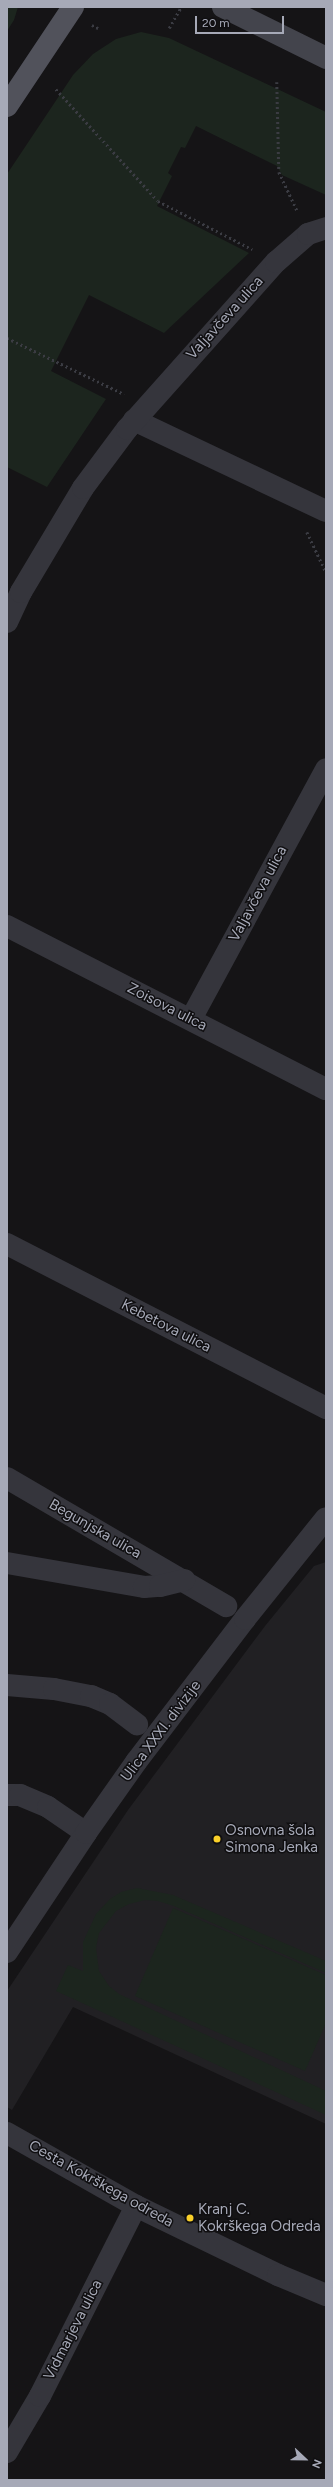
<!DOCTYPE html>
<html>
<head>
<meta charset="utf-8">
<style>
	body { margin:0 }
	#map { position:relative; width:333px; height:2487px; overflow:hidden; background:#151416; font-family:Figtree,sans-serif }
	div>[style] { position:absolute }
	[style*='--x'] { left:calc(var(--x)*1px); top:calc(var(--y)*1px); width:calc(var(--w)*1px); rotate:calc(var(--a)*1deg) }
	.built>* { inset:0; background:#212023 }
	.green>* { inset:0; background:#1c251e }
	.path>* { height:2.5px; margin-top:-1.25px; transform-origin:0; background:repeating-linear-gradient(90deg,#3b3c43 0 2px,transparent 0 5px) }
	.minor>* { height:22px; margin:-11px; padding:0 11px; transform-origin:11px; border-radius:11px; background:#35353c }
	.secondary>* { height:22px; margin:-11px; padding:0 11px; transform-origin:11px; border-radius:11px; background:#43444c }
	.primary>* { height:22px; margin:-11px; padding:0 11px; transform-origin:11px; border-radius:11px; background:#51525b }
	.dots>* { width:11px; height:11px; translate:-50% -50%; box-sizing:border-box; border:2px solid #100f11; border-radius:50% }
	span { translate:-50% -50%; white-space:nowrap; text-align:center; line-height:1.15; -webkit-text-stroke:3px #100f11; paint-order:stroke }
	.street-label { font-size:15px; color:#a6a9b7 }
	.poi-label { font-size:15px; color:#a6a9b7 }
	.left { translate:0 -50%; text-align:left }
	.frame { position:absolute; inset:0; border:8px solid #a6a9b7; pointer-events:none }
	.north { position:absolute; left:285px; top:2439px; width:40px; height:40px; -webkit-text-stroke:3px #100f11; paint-order:stroke; rotate:112deg; font-size:11px; font-weight:700; line-height:16px; text-align:center; color:#a6a9b7 }
	.north::after { content:''; display:block; margin:auto; width:14px; height:18px; background:#a6a9b7; clip-path:polygon(50% 0,100% 100%,50% 72%,0 100%) }
	.scale { position:absolute; left:195px; top:16px; width:89px; height:18px; box-sizing:border-box; border:2px solid #a6a9b7; border-top:0; padding-left:5px; font-size:12px; line-height:14px; white-space:nowrap; color:#a6a9b7; -webkit-text-stroke:3px #100f11; paint-order:stroke }
</style>
</head>
<body>
<div id="map">
	<div class="built">
		<div style="clip-path:polygon(326px 1562px,326px 2124px,73px 2007px,12px 2110px,7px 2107px,7px 1991px,128px 1810px,265px 1626px,314px 1566px)"></div>
	</div>
	<div class="green">
		<div style="clip-path:polygon(7px 7px,18px 7px,14px 20px,7px 31px)"></div>
		<div style="clip-path:polygon(141px 32px,169px 38px,326px 112px,326px 195px,282px 175px,277px 166px,196px 126px,185px 148px,181px 147px,168px 173px,172px 176px,157px 206px,249px 253px,164px 333px,89px 295px,51px 371px,106px 399px,47px 487px,7px 467px,7px 174px,73px 75px,93px 54px,116px 39px)"></div>
		<div style="clip-path:polygon(137px 1888px,173px 1895px,326px 1961px,326px 1973px,174px 1906px,158px 1901px,145px 1900px,129px 1904px,116px 1911px,99px 1933px,96px 1948px,99px 1971px,109px 1986px,119px 1994px,326px 2091px,326px 2115px,56px 1991px,68px 1965px,83px 1971px,83px 1942px,96px 1914px,110px 1899px,121px 1892px)"></div>
		<div style="clip-path:polygon(173px 1908px,326px 1975px,326px 2023px,305px 2071px,135px 1996px)"></div>
	</div>
	<div class="path">
		<div style="--x:92;--y:25;--w:7;--a:27"></div>
		<div style="--x:169;--y:28;--w:24;--a:-60"></div>
		<div style="--x:277;--y:82;--w:90;--a:88.7"></div>
		<div style="--x:279;--y:172;--w:42;--a:64.7"></div>
		<div style="--x:56;--y:89;--w:151;--a:47.7"></div>
		<div style="--x:158;--y:201;--w:106;--a:27.1"></div>
		<div style="--x:7;--y:338;--w:130;--a:25.6"></div>
		<div style="--x:307;--y:532;--w:44;--a:64.6"></div>
	</div>
	<div class="minor">
		<div style="--x:134;--y:420;--w:212;--a:25.4"></div>
		<div style="--x:7;--y:622;--w:33;--a:-65"></div>
		<div style="--x:21;--y:592;--w:121;--a:-59.2"></div>
		<div style="--x:83;--y:488;--w:74;--a:-53.3"></div>
		<div style="--x:127;--y:429;--w:224;--a:-48.3"></div>
		<div style="--x:276;--y:262;--w:43;--a:-41.2"></div>
		<div style="--x:308;--y:234;--w:19;--a:-18"></div>
		<div style="--x:7;--y:926;--w:358;--a:27.1"></div>
		<div style="--x:191;--y:1019;--w:284;--a:-61.6"></div>
		<div style="--x:7;--y:1244;--w:359;--a:27.2"></div>
		<div style="--x:7;--y:1478;--w:254;--a:30.3"></div>
		<div style="--x:7;--y:1563;--w:139;--a:9.9"></div>
		<div style="--x:144;--y:1587;--w:16;--a:-4"></div>
		<div style="--x:160;--y:1586;--w:25;--a:-14"></div>
		<div style="--x:7;--y:1685;--w:47;--a:4.9"></div>
		<div style="--x:54;--y:1689;--w:38;--a:11"></div>
		<div style="--x:91;--y:1696;--w:21;--a:23"></div>
		<div style="--x:110;--y:1704;--w:34;--a:37"></div>
		<div style="--x:7;--y:1795;--w:13;--a:0"></div>
		<div style="--x:20;--y:1795;--w:30;--a:23"></div>
		<div style="--x:48;--y:1807;--w:46;--a:34.4"></div>
		<div style="--x:7;--y:1952;--w:143;--a:-56.4"></div>
		<div style="--x:86;--y:1833;--w:87;--a:-54.8"></div>
		<div style="--x:136;--y:1762;--w:180;--a:-52.7"></div>
		<div style="--x:245;--y:1619;--w:129;--a:-51.3"></div>
		<div style="--x:7;--y:2133;--w:148;--a:29.5"></div>
		<div style="--x:136;--y:2206;--w:158;--a:25.9"></div>
		<div style="--x:278;--y:2275;--w:52;--a:22.6"></div>
		<div style="--x:7;--y:2452;--w:65;--a:-59.5"></div>
		<div style="--x:40;--y:2396;--w:213;--a:-63.2"></div>
	</div>
	<div class="secondary">
		<div style="--x:223;--y:7;--w:115;--a:26.3"></div>
	</div>
	<div class="primary">
		<div style="--x:7;--y:106;--w:119;--a:-56.3"></div>
	</div>
	<div class="dots">
		<div style="left:217px;top:1839px;background:#fad029"></div>
		<div style="left:190px;top:2218px;background:#fad029"></div>
	</div>
	<div class="street-label">
		<span style="left:225px;top:318px;rotate:-48deg">Valjavčeva ulica</span>
		<span style="left:258px;top:894px;rotate:-62deg">Valjavčeva ulica</span>
		<span style="left:167px;top:1007px;rotate:27deg">Zoisova ulica</span>
		<span style="left:166px;top:1326px;rotate:27deg">Kebetova ulica</span>
		<span style="left:95px;top:1529px;rotate:30deg">Begunjska ulica</span>
		<span style="left:161px;top:1731px;rotate:-53deg">Ulica XXXI. divizije</span>
		<span style="left:101px;top:2184px;rotate:29deg">Cesta Kokrškega odreda</span>
		<span style="left:73px;top:2330px;rotate:-63deg">Vidmarjeva ulica</span>
	</div>
	<div class="poi-label">
		<span class="left" style="left:225px;top:1839px">Osnovna šola<br>Simona Jenka</span>
		<span class="left" style="left:198px;top:2218px">Kranj C.<br>Kokrškega Odreda</span>
	</div>
	<div class="frame"></div>
	<div class="north">N</div>
	<div class="scale">20 m</div>
</div>
</body>
</html>
